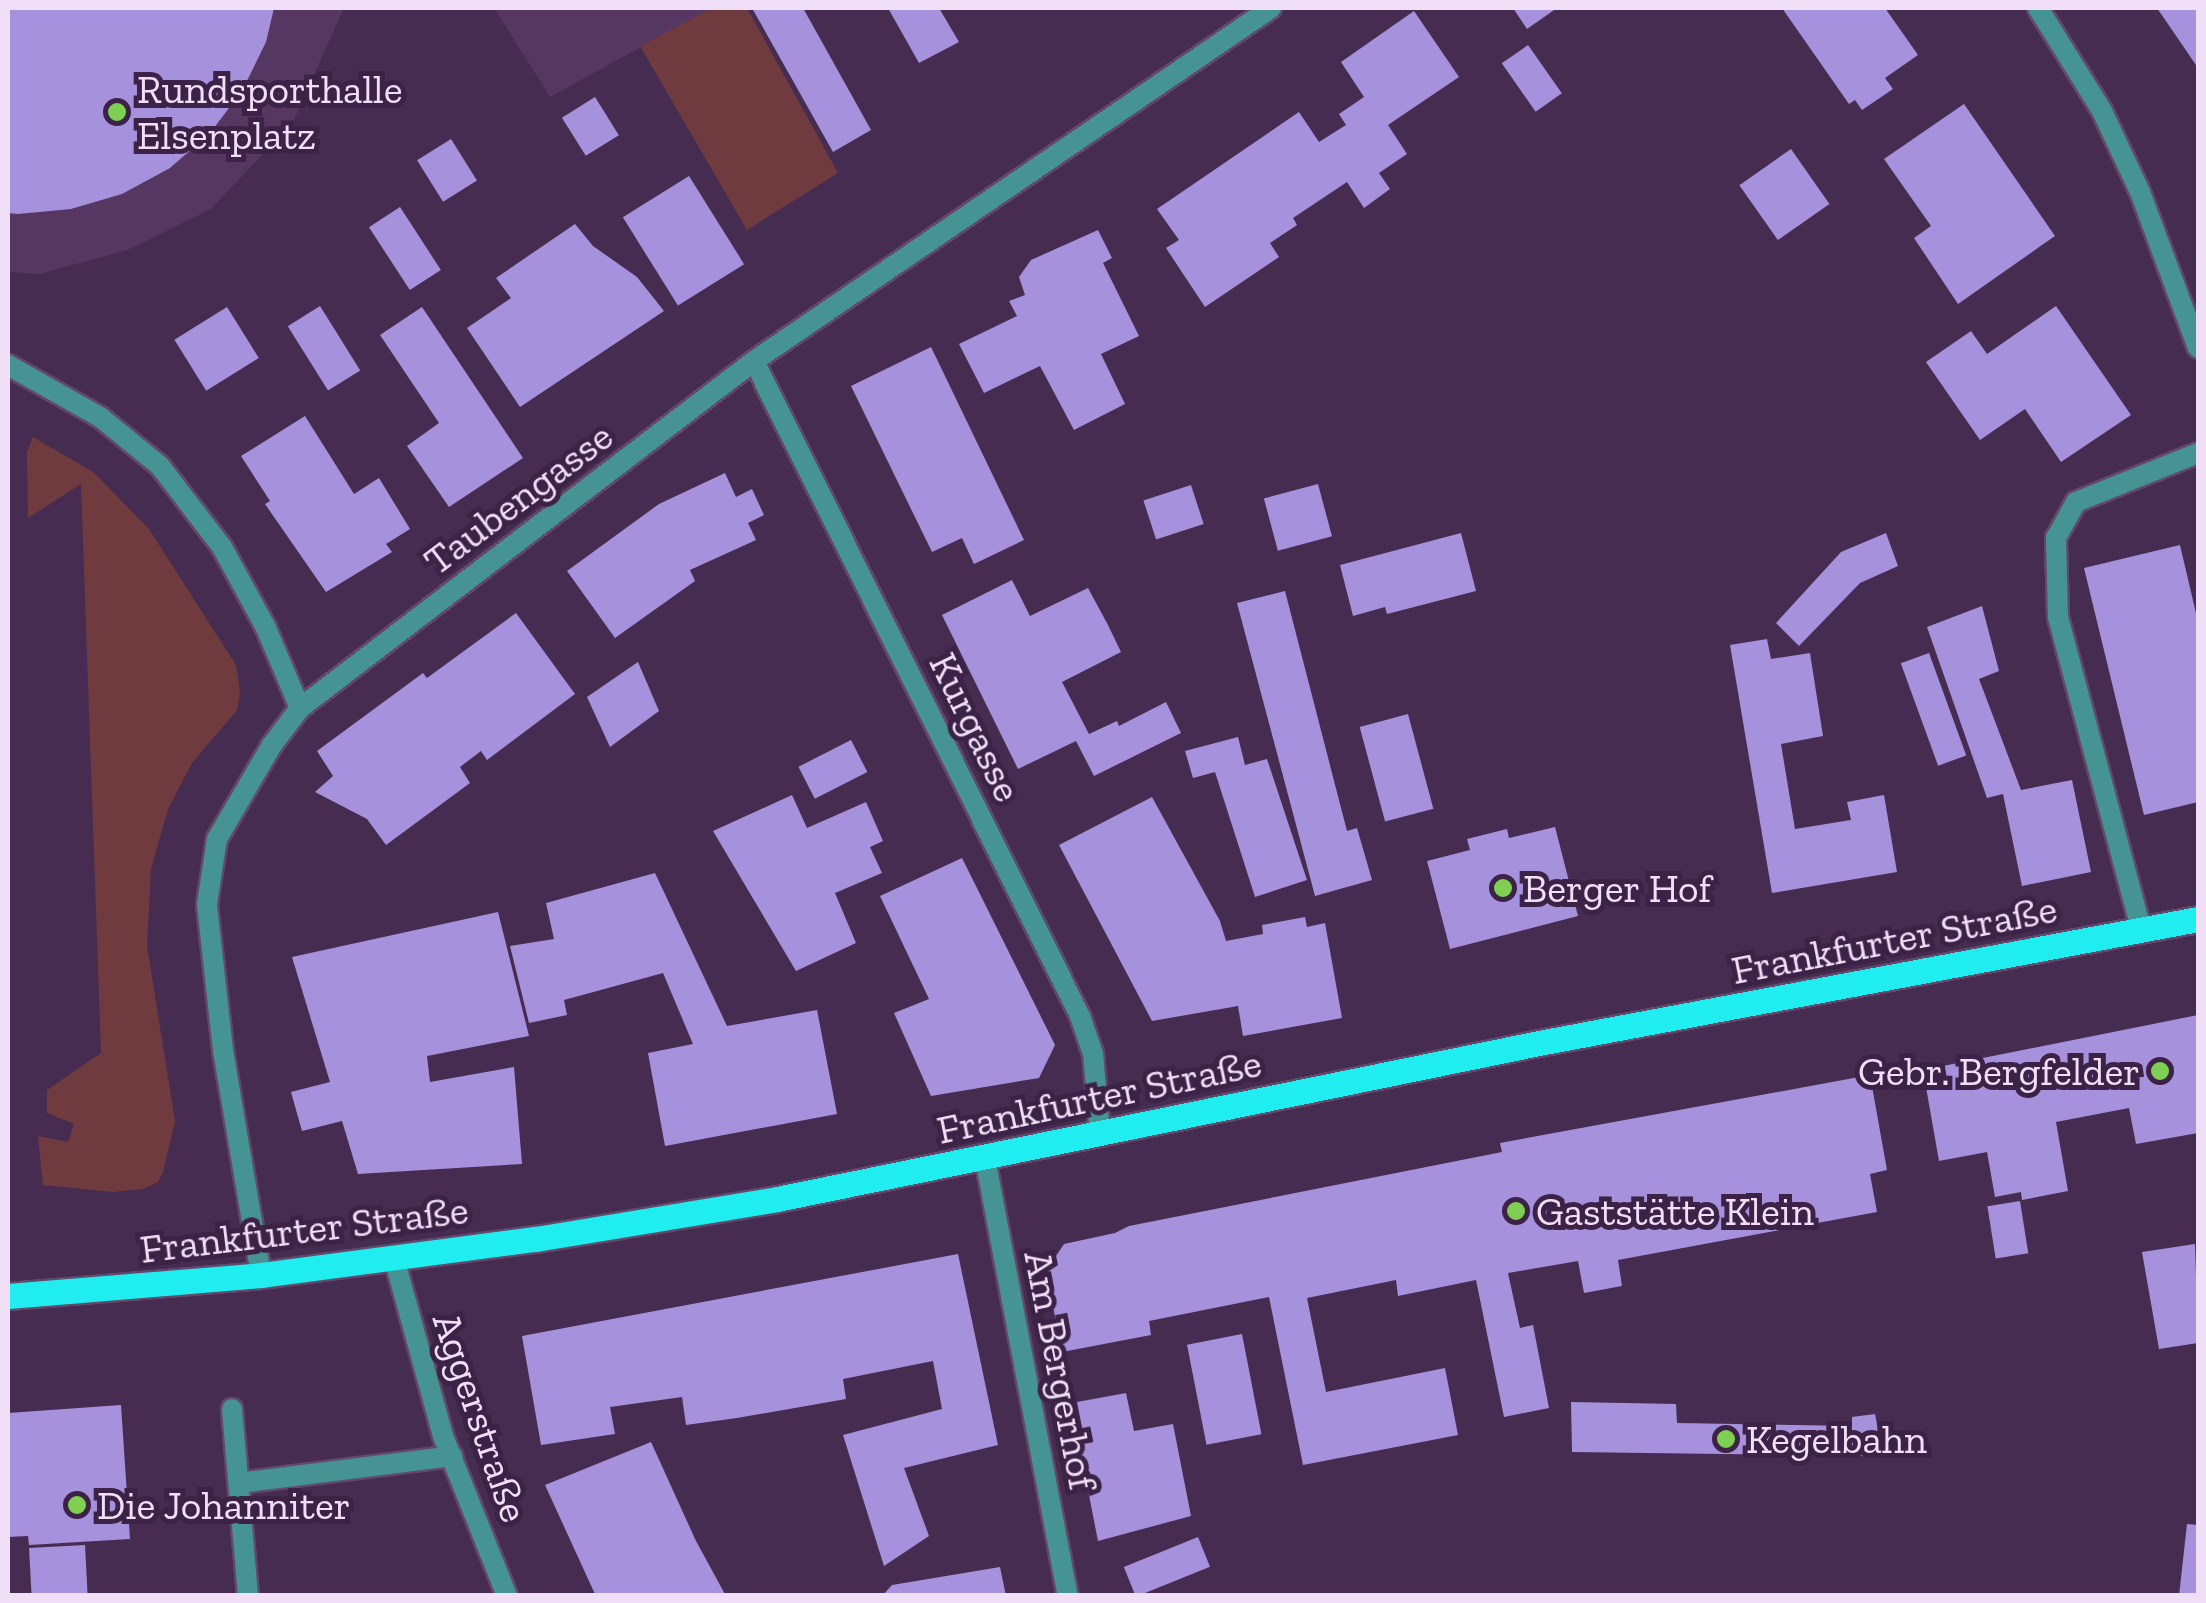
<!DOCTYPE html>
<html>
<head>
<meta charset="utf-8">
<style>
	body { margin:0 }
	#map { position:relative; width:2206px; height:1603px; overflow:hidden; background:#472c51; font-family:"Zilla Slab",serif }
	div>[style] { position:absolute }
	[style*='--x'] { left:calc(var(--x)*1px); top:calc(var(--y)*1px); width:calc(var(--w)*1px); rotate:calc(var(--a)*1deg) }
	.built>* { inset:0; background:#553761 }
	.green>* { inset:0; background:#703b3f }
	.building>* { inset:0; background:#a692dc; transform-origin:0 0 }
	.roads { filter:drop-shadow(2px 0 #62496b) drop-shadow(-2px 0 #62496b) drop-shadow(0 2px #62496b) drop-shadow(0 -2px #62496b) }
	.lane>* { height:20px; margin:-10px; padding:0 10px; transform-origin:10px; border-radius:10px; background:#469394 }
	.street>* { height:20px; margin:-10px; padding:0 10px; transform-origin:10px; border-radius:10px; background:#469394 }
	.primary>* { height:25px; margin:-12.5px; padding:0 12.5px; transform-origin:12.5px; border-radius:12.5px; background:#1fedf0 }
	.dots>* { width:28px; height:28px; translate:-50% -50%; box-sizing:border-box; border:5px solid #3c2246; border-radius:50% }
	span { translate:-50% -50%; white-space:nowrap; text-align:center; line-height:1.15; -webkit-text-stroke:10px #3c2246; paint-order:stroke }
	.poi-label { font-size:40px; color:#f0dff6 }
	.left { translate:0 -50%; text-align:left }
	.right { translate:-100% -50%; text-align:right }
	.street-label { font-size:40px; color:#f0dff6 }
	.frame { position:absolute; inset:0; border:10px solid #f0dff6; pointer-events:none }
</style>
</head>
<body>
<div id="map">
	<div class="built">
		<div style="clip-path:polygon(8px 8px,344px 8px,293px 122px,211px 209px,130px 249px,40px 274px,8px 272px)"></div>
		<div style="clip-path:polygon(494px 8px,712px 8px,550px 97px)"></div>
	</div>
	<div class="green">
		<div style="clip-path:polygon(712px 8px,747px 8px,838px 173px,747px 230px,640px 46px)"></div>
		<div style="clip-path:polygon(33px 437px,93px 472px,149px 529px,236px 665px,240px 692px,237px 710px,192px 763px,168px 809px,151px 869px,147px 946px,175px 1121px,163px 1172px,158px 1182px,143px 1189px,113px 1192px,43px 1185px,38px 1136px,68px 1142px,74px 1124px,47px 1113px,47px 1090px,101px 1053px,81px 484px,28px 518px,27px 452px)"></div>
	</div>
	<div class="building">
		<div style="clip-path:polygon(8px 8px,274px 8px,266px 42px,242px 91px,210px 133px,170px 168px,122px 194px,71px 209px,18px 214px,8px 213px)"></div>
		<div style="clip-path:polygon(752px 8px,803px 8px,871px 130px,833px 152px)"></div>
		<div style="clip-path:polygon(888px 8px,939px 8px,959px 42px,919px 63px)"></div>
		<div style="clip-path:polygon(1513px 8px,1557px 8px,1527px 29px)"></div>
		<div style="clip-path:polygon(1782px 8px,1885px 8px,1918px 55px,1885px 78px,1893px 89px,1862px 110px,1855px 100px,1849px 104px)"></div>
		<div style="clip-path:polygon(2157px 8px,2198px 8px,2198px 68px,2181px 43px)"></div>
		<div style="clip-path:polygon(1414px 11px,1459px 77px,1388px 125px,1407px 154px,1379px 173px,1390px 189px,1364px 208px,1347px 182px,1293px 218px,1297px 225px,1270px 243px,1279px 257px,1205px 307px,1166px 248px,1179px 240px,1157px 209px,1299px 112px,1319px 142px,1346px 125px,1339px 114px,1364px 97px,1341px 62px)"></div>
		<div style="left:1528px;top:45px;width:59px;height:32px;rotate:55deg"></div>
		<div style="left:595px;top:97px;width:45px;height:39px;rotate:58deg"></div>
		<div style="clip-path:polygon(1964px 104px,2055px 236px,1958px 304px,1914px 238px,1931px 226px,1884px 159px)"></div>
		<div style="left:451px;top:139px;width:49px;height:40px;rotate:58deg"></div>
		<div style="left:1791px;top:149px;width:67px;height:63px;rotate:55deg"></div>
		<div style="left:689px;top:176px;width:104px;height:78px;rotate:58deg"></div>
		<div style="left:400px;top:207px;width:75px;height:37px;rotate:57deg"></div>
		<div style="clip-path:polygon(575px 224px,593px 246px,637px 277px,664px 311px,520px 407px,467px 328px,511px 298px,496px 278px)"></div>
		<div style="clip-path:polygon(1098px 230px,1112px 258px,1103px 263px,1139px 336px,1101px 354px,1125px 404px,1074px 430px,1040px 366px,984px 393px,959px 344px,1017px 316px,1009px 301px,1025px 295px,1019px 277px,1031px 260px)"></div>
		<div style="left:320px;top:306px;width:76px;height:38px;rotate:58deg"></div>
		<div style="clip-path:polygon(2056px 306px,2131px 415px,2061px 462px,2025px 409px,1980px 440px,1926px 362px,1971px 331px,1987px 354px)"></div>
		<div style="left:227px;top:307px;width:60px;height:62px;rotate:58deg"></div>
		<div style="clip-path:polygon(422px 307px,523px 458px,449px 507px,407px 446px,439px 423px,380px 335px)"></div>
		<div style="clip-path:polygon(931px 347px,1024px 540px,974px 564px,962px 538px,932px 552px,851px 386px)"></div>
		<div style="clip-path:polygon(305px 416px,354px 494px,379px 478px,410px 529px,386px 544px,392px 552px,326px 592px,265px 504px,270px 501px,241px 456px)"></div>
		<div style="clip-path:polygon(725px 473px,736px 497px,752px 489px,764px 515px,748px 523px,756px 540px,690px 570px,695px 581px,615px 638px,567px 571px,659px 504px)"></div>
		<div style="left:1318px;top:484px;width:54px;height:56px;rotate:75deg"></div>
		<div style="left:1191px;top:485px;width:41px;height:50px;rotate:72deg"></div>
		<div style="clip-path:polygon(1461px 533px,1476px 591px,1387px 614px,1385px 607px,1353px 616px,1340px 565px)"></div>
		<div style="clip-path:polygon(1886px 533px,1898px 566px,1860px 583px,1799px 646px,1776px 623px,1841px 552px)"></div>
		<div style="clip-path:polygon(2180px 545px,2198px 622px,2198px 802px,2144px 815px,2084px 568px)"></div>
		<div style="clip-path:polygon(1012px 580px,1030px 616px,1088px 588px,1108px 625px,1121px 652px,1062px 682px,1089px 734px,1117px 721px,1119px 726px,1166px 702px,1181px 733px,1094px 776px,1076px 741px,1018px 769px,942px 615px)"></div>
		<div style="clip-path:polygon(1285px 591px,1347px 831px,1357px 828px,1372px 880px,1315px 896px,1237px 603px)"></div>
		<div style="clip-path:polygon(1982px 606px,1999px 671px,1979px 679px,2021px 790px,2072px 780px,2091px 872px,2022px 886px,2003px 794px,1987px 798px,1927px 627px)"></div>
		<div style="clip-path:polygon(516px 613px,575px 694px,487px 760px,481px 751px,460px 767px,470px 783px,386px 845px,367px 819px,315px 792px,333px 776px,317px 751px,423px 673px,427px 678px)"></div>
		<div style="clip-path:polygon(1767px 639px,1771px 659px,1810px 653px,1823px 736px,1781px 744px,1795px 829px,1851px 820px,1847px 802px,1884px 795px,1897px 872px,1772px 893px,1730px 645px)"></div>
		<div style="left:1929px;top:653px;width:109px;height:30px;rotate:70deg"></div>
		<div style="clip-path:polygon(638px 662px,659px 711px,610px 747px,587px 697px)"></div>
		<div style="left:1408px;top:714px;width:98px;height:50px;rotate:75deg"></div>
		<div style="clip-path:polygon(1238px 737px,1245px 765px,1267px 759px,1307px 880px,1255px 897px,1215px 772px,1193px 778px,1185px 751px)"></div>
		<div style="left:851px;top:740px;width:36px;height:59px;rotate:63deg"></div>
		<div style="clip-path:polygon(792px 795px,807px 828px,866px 802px,883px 841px,870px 847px,882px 873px,835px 893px,856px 943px,796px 971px,713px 831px)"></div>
		<div style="clip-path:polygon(1152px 797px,1220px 921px,1226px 941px,1263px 934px,1262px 925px,1305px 917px,1307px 927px,1325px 923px,1342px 1018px,1243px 1036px,1238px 1006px,1152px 1021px,1059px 845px)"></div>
		<div style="clip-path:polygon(1555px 827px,1578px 916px,1450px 949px,1427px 861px,1470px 850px,1467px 839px,1507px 829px,1509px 838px)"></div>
		<div style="clip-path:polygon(962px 858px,1055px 1045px,1039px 1078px,931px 1096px,894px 1013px,929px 999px,880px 896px)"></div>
		<div style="clip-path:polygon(655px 873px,727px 1026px,817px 1010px,837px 1114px,665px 1146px,648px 1053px,693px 1044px,663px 973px,564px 1000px,567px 1015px,529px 1023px,510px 946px,554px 939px,546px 903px)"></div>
		<div style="clip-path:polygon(498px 912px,529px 1036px,427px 1056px,430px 1082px,514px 1067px,522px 1164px,358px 1174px,342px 1121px,302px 1131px,291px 1092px,330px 1082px,292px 957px)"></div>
		<div style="clip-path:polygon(2198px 1015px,2198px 1133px,2136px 1144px,2129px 1108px,2056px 1122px,2068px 1191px,2022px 1200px,2021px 1192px,1995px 1197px,1987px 1152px,1939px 1161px,1923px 1070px)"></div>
		<div style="clip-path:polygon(1870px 1075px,1887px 1170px,1870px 1174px,1877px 1212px,1618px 1260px,1622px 1286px,1584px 1293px,1578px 1261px,1508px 1273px,1520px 1328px,1533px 1325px,1549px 1408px,1504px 1417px,1476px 1280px,1398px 1296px,1396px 1280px,1307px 1298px,1326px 1392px,1445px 1368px,1458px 1435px,1303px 1465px,1269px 1297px,1149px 1321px,1151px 1335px,1062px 1352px,1046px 1271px,1064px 1244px,1115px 1233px,1129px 1226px,1502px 1152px,1500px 1143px)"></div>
		<div style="left:2020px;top:1201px;width:53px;height:33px;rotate:81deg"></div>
		<div style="clip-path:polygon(2195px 1244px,2198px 1343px,2159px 1349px,2142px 1252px)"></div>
		<div style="clip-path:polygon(958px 1254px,998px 1445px,904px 1468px,929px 1536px,884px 1566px,843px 1435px,942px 1409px,933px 1361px,843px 1379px,846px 1399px,737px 1418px,686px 1425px,682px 1397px,610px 1407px,615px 1434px,541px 1445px,522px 1336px)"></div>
		<div style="left:1242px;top:1334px;width:102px;height:56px;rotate:79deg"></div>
		<div style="clip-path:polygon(1126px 1393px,1134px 1431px,1173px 1424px,1191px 1516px,1098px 1541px,1077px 1434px,1083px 1432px,1077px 1402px)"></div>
		<div style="clip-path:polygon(1571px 1402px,1676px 1404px,1677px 1423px,1852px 1426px,1852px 1417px,1875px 1414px,1883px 1456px,1572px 1452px)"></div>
		<div style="clip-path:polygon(121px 1405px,130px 1539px,29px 1545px,28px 1536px,8px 1537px,8px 1413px)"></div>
		<div style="clip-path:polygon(651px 1442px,696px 1541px,726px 1596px,596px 1596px,594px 1592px,545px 1485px)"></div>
		<div style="clip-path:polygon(2187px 1524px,2198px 1525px,2198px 1596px,2179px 1596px)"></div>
		<div style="left:1198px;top:1537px;width:32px;height:80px;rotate:68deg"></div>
		<div style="left:85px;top:1545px;width:51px;height:56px;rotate:87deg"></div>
		<div style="clip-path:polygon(1000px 1567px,1006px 1596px,882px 1596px,892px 1585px)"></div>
	</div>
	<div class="roads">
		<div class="lane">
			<div style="--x:2141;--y:929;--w:323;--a:-104.9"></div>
			<div style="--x:2058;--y:617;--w:79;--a:-91.5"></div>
			<div style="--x:2056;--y:538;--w:41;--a:-60.9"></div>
			<div style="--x:2076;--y:502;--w:131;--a:-21.9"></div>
			<div style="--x:232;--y:1409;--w:188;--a:85.1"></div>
			<div style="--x:239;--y:1483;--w:215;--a:-7.2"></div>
		</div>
		<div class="street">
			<div style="--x:2038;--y:8;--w:121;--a:58.1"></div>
			<div style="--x:2102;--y:111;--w:89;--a:64.9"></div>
			<div style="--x:2140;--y:192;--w:166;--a:69.6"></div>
			<div style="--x:754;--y:361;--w:732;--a:63.54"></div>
			<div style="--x:1080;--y:1016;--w:39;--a:71"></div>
			<div style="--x:1093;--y:1053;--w:81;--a:85.1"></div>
			<div style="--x:8;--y:365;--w:106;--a:29.5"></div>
			<div style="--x:100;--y:417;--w:77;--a:39.2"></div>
			<div style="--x:160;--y:466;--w:102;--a:52.6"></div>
			<div style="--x:222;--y:547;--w:92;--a:61.5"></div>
			<div style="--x:266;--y:628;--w:87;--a:67"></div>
			<div style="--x:985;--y:1158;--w:446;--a:79.3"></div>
			<div style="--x:394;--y:1258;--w:185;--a:74.6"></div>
			<div style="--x:443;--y:1436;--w:172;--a:68.2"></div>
			<div style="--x:261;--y:1275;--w:228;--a:-99.6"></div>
			<div style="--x:223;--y:1050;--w:147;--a:-96.3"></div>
			<div style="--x:207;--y:904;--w:66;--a:-81.3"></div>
			<div style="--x:217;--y:839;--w:109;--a:-59.7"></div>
			<div style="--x:272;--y:745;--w:46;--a:-52.9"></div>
			<div style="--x:300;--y:708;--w:571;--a:-37.39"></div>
			<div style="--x:754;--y:361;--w:626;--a:-34.32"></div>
		</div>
		<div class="primary">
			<div style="--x:8;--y:1296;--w:254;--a:-4.7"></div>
			<div style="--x:261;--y:1275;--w:277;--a:-7.5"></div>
			<div style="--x:536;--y:1239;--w:244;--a:-9.4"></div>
			<div style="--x:777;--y:1199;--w:783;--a:-11.57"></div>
			<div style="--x:1544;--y:1042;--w:665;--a:-10.65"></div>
		</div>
	</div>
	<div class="dots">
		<div style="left:117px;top:112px;background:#7fd052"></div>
		<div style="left:1503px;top:888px;background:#7fd052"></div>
		<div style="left:2160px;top:1071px;background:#7fd052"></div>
		<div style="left:1516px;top:1211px;background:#7fd052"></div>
		<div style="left:1726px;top:1439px;background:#7fd052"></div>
		<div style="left:77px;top:1505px;background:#7fd052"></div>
	</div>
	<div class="poi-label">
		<span class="left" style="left:137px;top:112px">Rundsporthalle<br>Elsenplatz</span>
		<span class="left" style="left:1523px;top:888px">Berger Hof</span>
		<span class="right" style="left:2140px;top:1071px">Gebr. Bergfelder</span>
		<span class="left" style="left:1536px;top:1211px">Gaststätte Klein</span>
		<span class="left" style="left:1746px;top:1439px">Kegelbahn</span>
		<span class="left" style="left:97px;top:1505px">Die Johanniter</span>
	</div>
	<div class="street-label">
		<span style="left:518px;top:498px;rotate:-37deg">Taubengasse</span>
		<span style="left:976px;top:727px;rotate:64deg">Kurgasse</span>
		<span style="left:1894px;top:939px;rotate:-11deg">Frankfurter Straße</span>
		<span style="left:1099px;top:1096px;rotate:-12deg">Frankfurter Straße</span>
		<span style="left:304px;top:1229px;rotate:-7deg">Frankfurter Straße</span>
		<span style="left:1061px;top:1370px;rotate:79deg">Am Bergerhof</span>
		<span style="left:481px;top:1417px;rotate:71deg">Aggerstraße</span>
	</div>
	<div class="frame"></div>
</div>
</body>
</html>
